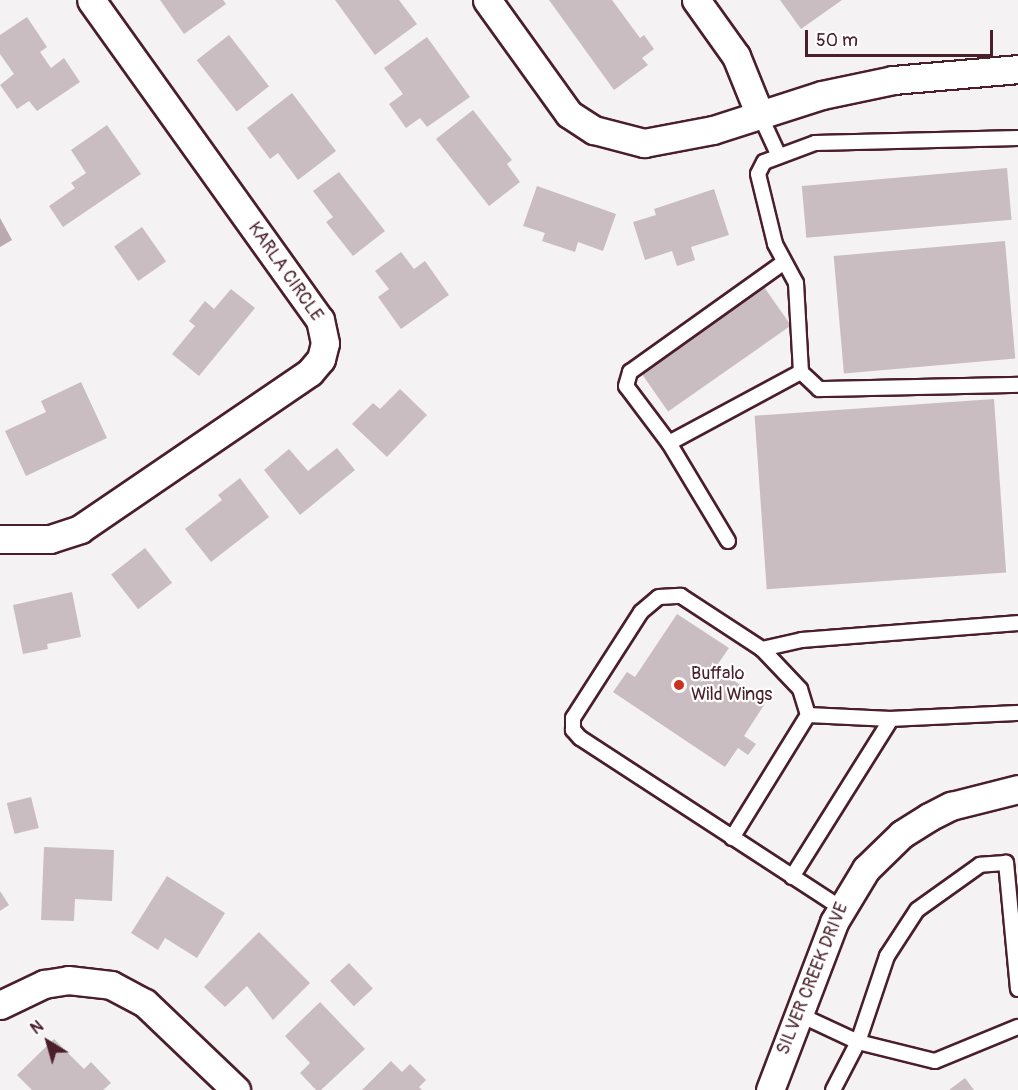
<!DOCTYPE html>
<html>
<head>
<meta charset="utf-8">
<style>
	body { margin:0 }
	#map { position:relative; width:1018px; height:1090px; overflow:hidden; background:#f4f2f2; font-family:Pangolin,sans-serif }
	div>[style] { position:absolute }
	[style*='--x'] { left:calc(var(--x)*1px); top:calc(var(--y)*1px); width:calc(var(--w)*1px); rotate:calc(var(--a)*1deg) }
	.water>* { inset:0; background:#baa9ae }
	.building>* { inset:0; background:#cabdc1; transform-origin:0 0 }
	.roads { filter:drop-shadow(2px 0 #4a1f2b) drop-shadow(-2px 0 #4a1f2b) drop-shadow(0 2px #4a1f2b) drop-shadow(0 -2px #4a1f2b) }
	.lane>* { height:14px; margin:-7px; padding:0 7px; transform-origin:7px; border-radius:7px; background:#fff }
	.street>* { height:27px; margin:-13.5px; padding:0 13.5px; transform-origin:13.5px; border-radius:13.5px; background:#fff }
	.dots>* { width:16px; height:16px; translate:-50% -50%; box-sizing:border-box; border:3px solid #fff; border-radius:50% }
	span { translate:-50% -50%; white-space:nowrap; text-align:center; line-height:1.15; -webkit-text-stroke:4.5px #fff; paint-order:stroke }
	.street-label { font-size:18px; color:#4a1f2b }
	.poi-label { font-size:18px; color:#4a1f2b }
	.left { translate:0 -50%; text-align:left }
	.north { position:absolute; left:18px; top:1012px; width:60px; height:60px; -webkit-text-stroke:4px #fff; paint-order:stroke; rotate:323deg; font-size:16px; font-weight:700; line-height:24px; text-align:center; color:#4a1f2b }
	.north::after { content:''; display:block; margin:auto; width:21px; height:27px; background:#4a1f2b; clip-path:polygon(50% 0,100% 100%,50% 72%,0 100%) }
	.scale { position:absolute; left:805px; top:30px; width:188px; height:27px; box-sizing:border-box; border:3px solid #4a1f2b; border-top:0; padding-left:8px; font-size:18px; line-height:21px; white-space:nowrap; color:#4a1f2b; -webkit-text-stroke:4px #fff; paint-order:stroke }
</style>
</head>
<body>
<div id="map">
	<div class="water">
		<div style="clip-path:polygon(0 218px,12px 240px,0 247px)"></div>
	</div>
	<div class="building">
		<div style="clip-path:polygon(160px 0,223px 0,226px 4px,184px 34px)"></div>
		<div style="clip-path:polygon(335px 0,399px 0,417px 24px,375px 55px)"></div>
		<div style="clip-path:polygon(549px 0,612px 0,640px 38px,644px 35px,654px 49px,642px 58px,648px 65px,614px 90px)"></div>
		<div style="clip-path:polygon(780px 0,842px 0,801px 29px)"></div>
		<div style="clip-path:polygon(27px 17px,47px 47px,40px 52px,51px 68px,64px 58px,80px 82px,37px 111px,29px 101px,17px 109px,0 85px,14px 74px,0 54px,0 35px)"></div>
		<div style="left:229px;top:35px;width:65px;height:41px;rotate:52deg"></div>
		<div style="clip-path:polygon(427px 37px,470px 97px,427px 127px,420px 118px,406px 128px,389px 104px,403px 94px,384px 68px)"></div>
		<div style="clip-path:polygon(292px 93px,336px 151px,298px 180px,278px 153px,270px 159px,247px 128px)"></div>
		<div style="clip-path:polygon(473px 110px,512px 160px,507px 164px,520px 182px,489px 206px,436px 139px)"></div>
		<div style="clip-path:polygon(107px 125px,141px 174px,63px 227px,49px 206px,75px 188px,71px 183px,86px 173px,71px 150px)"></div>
		<div style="left:1007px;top:168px;width:52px;height:206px;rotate:85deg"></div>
		<div style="clip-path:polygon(339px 172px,385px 231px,353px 256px,326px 222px,333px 217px,313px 191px)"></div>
		<div style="clip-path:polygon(537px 186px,616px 214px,603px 251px,578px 242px,575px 252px,542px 241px,545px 233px,523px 226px)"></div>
		<div style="clip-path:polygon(714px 189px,729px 235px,691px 247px,695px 260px,677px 266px,672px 251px,645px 260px,633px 222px,656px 215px,654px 209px)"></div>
		<div style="left:142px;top:227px;width:42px;height:34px;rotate:55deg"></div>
		<div style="left:1005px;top:241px;width:118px;height:172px;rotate:85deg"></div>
		<div style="clip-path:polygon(401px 252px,414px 269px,425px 261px,449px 295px,401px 329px,378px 297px,389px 289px,375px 271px)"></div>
		<div style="left:764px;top:287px;width:47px;height:150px;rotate:55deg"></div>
		<div style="clip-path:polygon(231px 289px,255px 308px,199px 376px,172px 354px,195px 326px,189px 321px,205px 301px,214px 309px)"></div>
		<div style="clip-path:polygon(81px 382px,107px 438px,26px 476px,5px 431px,46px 412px,41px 401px)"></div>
		<div style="clip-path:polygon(400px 389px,427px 415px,387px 457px,352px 424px,373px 403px,380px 409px)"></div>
		<div style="left:994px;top:399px;width:174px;height:240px;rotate:86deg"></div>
		<div style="clip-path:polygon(337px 448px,355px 470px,300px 515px,264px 470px,289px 449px,308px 471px)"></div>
		<div style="clip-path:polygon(240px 478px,269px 517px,211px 562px,185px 529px,222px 500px,218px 495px)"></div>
		<div style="left:145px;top:548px;width:44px;height:43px;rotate:52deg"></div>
		<div style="clip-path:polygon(72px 592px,81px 637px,47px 644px,48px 649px,23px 654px,13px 605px)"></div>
		<div style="clip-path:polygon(677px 614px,729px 648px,715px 668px,766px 702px,744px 736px,756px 744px,748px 755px,738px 748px,725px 767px,613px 692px,627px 672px,635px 677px)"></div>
		<div style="left:31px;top:797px;width:32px;height:25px;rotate:76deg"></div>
		<div style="clip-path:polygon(44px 847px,114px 850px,112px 901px,75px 899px,74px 921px,41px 920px)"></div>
		<div style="clip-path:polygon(167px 876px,225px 913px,197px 958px,165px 938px,158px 950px,131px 933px)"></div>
		<div style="clip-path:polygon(0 891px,9px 905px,0 911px)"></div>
		<div style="clip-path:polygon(259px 932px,310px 983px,273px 1020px,247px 986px,225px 1007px,204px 987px)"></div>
		<div style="left:349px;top:963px;width:35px;height:26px;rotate:47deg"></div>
		<div style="clip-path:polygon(320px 1002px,365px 1049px,321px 1090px,316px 1090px,300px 1073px,310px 1063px,285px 1036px)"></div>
		<div style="clip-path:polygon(54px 1039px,84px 1069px,91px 1062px,111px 1083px,103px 1090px,32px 1090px,17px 1075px)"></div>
		<div style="clip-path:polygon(391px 1061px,402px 1072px,410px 1064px,426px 1080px,419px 1087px,422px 1090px,362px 1090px)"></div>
		<div style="clip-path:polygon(965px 1078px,974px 1090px,949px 1090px)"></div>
	</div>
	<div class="roads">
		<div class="lane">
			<div style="--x:759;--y:113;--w:47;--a:65.1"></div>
			<div style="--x:1018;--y:138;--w:203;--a:178.6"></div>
			<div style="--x:815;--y:143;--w:54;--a:159.6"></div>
			<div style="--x:764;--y:162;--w:13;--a:117"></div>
			<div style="--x:758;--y:174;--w:72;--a:76.3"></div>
			<div style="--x:775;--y:244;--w:44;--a:61.7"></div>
			<div style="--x:796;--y:283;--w:89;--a:86.8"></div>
			<div style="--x:801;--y:372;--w:25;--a:43"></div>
			<div style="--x:819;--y:389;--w:199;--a:-1.2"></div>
			<div style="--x:669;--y:443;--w:150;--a:-28.3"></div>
			<div style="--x:728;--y:541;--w:114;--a:-121"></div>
			<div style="--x:669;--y:443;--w:71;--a:-127"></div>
			<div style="--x:626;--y:386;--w:15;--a:-74"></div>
			<div style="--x:630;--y:372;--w:189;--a:-35.5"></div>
			<div style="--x:808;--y:715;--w:83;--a:2.8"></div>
			<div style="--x:732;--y:838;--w:145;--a:-58.3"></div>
			<div style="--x:808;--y:715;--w:27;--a:-107"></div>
			<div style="--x:800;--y:689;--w:55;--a:-133.5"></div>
			<div style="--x:792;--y:877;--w:186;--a:-57.9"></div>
			<div style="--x:891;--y:719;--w:127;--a:-2.7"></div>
			<div style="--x:841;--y:908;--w:311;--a:-146.9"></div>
			<div style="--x:580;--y:738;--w:11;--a:-131"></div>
			<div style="--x:573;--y:730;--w:12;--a:-90"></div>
			<div style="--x:573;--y:718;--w:126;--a:-57.3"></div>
			<div style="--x:641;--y:612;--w:23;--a:-40"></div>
			<div style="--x:659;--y:597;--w:22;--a:-3"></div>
			<div style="--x:681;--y:596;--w:97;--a:33.2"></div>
			<div style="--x:762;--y:649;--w:41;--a:-12.7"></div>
			<div style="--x:802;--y:640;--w:217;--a:-4.5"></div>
			<div style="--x:1018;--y:989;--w:127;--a:-95.4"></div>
			<div style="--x:1006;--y:863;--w:26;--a:176"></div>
			<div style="--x:980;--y:865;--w:77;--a:144.5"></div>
			<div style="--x:917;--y:910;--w:55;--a:123.1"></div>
			<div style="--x:887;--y:956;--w:91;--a:108.6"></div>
			<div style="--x:858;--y:1042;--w:79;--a:13.9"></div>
			<div style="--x:935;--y:1061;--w:90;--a:-22.3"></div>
			<div style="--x:798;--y:1014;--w:66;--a:25"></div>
			<div style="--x:858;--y:1042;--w:54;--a:117.5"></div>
		</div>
		<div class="street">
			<div style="--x:487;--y:0;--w:140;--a:54.3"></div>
			<div style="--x:569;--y:114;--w:30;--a:33"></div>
			<div style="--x:594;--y:130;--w:52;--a:14.6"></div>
			<div style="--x:644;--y:143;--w:70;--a:-10.7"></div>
			<div style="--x:713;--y:130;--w:114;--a:-17.8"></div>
			<div style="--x:822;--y:95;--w:73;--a:-11.9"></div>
			<div style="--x:893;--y:80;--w:125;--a:-5"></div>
			<div style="--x:696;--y:0;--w:69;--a:54.5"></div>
			<div style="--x:736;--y:56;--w:61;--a:68"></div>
			<div style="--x:0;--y:539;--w:50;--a:0"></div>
			<div style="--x:50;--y:539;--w:32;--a:-18"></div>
			<div style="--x:80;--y:529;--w:278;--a:-34.3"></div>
			<div style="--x:310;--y:372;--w:17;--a:-50"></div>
			<div style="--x:321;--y:359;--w:16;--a:-76"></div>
			<div style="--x:325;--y:343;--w:24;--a:-102"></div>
			<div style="--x:320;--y:320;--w:393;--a:-125.6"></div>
			<div style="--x:0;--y:1005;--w:49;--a:-25.5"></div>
			<div style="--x:44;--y:984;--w:24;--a:-9"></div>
			<div style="--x:68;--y:980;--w:43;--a:6.6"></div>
			<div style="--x:111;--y:985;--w:38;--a:28"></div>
			<div style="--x:145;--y:1003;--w:126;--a:43.7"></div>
			<div style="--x:770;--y:1090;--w:180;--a:-69.1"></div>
			<div style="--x:834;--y:922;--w:62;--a:-58.9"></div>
			<div style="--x:866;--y:869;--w:50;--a:-44.2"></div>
			<div style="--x:902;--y:834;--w:32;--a:-32"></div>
			<div style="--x:929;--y:817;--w:25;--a:-27"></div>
			<div style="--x:951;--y:806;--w:69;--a:-14.2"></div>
		</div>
	</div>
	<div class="dots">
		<div style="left:679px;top:685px;background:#c8321e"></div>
	</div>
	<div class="street-label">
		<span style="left:285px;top:272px;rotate:55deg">KARLA CIRCLE</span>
		<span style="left:813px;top:979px;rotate:-68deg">SILVER CREEK DRIVE</span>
	</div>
	<div class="poi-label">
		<span class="left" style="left:691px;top:685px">Buffalo<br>Wild Wings</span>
	</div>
	<div class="north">N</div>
	<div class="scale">50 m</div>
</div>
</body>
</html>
